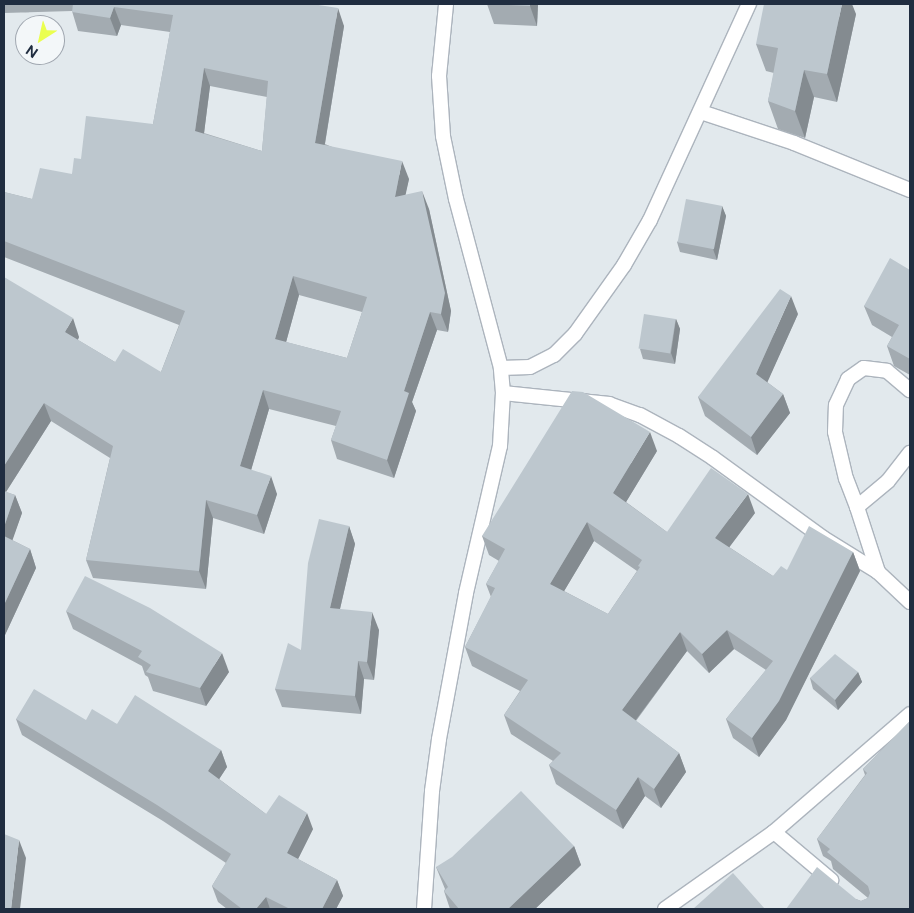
<!DOCTYPE html>
<html>
<head>
<meta charset="utf-8">
<style>
	body { margin:0 }
	#map { position:relative; width:914px; height:913px; overflow:hidden; background:#e2e9ed; font-family:"Public Sans",sans-serif }
	div>[style] { position:absolute }
	[style*='--x'] { left:calc(var(--x)*1px); top:calc(var(--y)*1px); width:calc(var(--w)*1px); rotate:calc(var(--a)*1deg) }
	.roads { filter:drop-shadow(1px 0 #acb4bd) drop-shadow(-1px 0 #acb4bd) drop-shadow(0 1px #acb4bd) drop-shadow(0 -1px #acb4bd) }
	.service>* { height:14px; margin:-7px; padding:0 7px; transform-origin:7px; border-radius:7px; background:#fff }
	.minor>* { height:14px; margin:-7px; padding:0 7px; transform-origin:7px; border-radius:7px; background:#fff }
	.tertiary>* { height:14px; margin:-7px; padding:0 7px; transform-origin:7px; border-radius:7px; background:#fff }
	.wall>* { inset:0; background:#a3abb1 }
	.shaded-wall>* { inset:0; background:#848b90 }
	.building>* { inset:0; background:#bdc7ce; transform-origin:0 0 }
	span { translate:-50% -50%; white-space:nowrap; text-align:center; line-height:1.15; -webkit-text-stroke:4px #f3f7f9; paint-order:stroke }
	.frame { position:absolute; inset:0; border:5px solid #202d40; pointer-events:none }
	.north { position:absolute; left:15px; top:15px; width:50px; height:50px; box-sizing:border-box; background:#f3f7f9; border:1px solid #9fa6af; border-radius:50%; rotate:215deg; font-size:14px; font-weight:700; line-height:20px; text-align:center; color:#202d40 }
	.north::after { content:''; display:block; margin:auto; width:18px; height:22px; background:#eafe4f; clip-path:polygon(50% 0,100% 100%,50% 72%,0 100%) }
</style>
</head>
<body>
<div id="map">
	<div class="roads">
		<div class="service">
			<div style="--x:857;--y:507;--w:40;--a:-40"></div>
			<div style="--x:888;--y:481;--w:36;--a:-52"></div>
			<div style="--x:878;--y:572;--w:68;--a:-107.9"></div>
			<div style="--x:857;--y:507;--w:30;--a:-111"></div>
			<div style="--x:846;--y:479;--w:48;--a:-103.2"></div>
			<div style="--x:835;--y:432;--w:27;--a:-88"></div>
			<div style="--x:836;--y:405;--w:29;--a:-65"></div>
			<div style="--x:848;--y:379;--w:19;--a:-35"></div>
			<div style="--x:864;--y:368;--w:23;--a:7"></div>
			<div style="--x:887;--y:371;--w:30;--a:40"></div>
		</div>
		<div class="minor">
			<div style="--x:701;--y:112;--w:98;--a:18.4"></div>
			<div style="--x:794;--y:143;--w:125;--a:22.1"></div>
			<div style="--x:501;--y:368;--w:29;--a:-2"></div>
			<div style="--x:530;--y:367;--w:27;--a:-27"></div>
			<div style="--x:554;--y:355;--w:30;--a:-45"></div>
			<div style="--x:575;--y:334;--w:85;--a:-54.6"></div>
			<div style="--x:624;--y:265;--w:52;--a:-60"></div>
			<div style="--x:650;--y:220;--w:238;--a:-65.4"></div>
			<div style="--x:503;--y:393;--w:107;--a:5.9"></div>
			<div style="--x:609;--y:404;--w:33;--a:20"></div>
			<div style="--x:640;--y:415;--w:44;--a:28.3"></div>
			<div style="--x:679;--y:436;--w:40;--a:32.9"></div>
			<div style="--x:713;--y:458;--w:136;--a:36"></div>
			<div style="--x:823;--y:538;--w:65;--a:31.7"></div>
			<div style="--x:878;--y:572;--w:44;--a:43.2"></div>
			<div style="--x:774;--y:832;--w:75;--a:40.1"></div>
			<div style="--x:424;--y:909;--w:118;--a:-86.1"></div>
			<div style="--x:432;--y:791;--w:52;--a:-82.3"></div>
			<div style="--x:439;--y:739;--w:148;--a:-79.5"></div>
			<div style="--x:466;--y:593;--w:151;--a:-77"></div>
			<div style="--x:500;--y:446;--w:53;--a:-86.8"></div>
			<div style="--x:503;--y:393;--w:25;--a:-95"></div>
			<div style="--x:501;--y:368;--w:175;--a:-104.9"></div>
			<div style="--x:456;--y:199;--w:64;--a:-101.7"></div>
			<div style="--x:443;--y:136;--w:60;--a:-93.8"></div>
			<div style="--x:439;--y:76;--w:72;--a:-84.4"></div>
		</div>
		<div class="tertiary">
			<div style="--x:665;--y:909;--w:133;--a:-35.2"></div>
			<div style="--x:774;--y:832;--w:180;--a:-40.9"></div>
		</div>
	</div>
	<div class="wall">
		<div style="clip-path:polygon(evenodd,4px 4px,312px 4px,344px 26px,325px 144px,409px 179px,405px 195px,429px 209px,451px 311px,448px 332px,437px 330px,412px 402px,416px 411px,394px 478px,337px 459px,331px 440px,336px 426px,269px 409px,251px 470px,277px 494px,264px 534px,213px 518px,206px 589px,93px 578px,86px 560px,110px 458px,51px 421px,6px 492px,15px 495px,22px 513px,12px 540px,30px 549px,36px 568px,5px 635px,4px 634px,4px 277px,79px 337px,78px 340px,115px 362px,161px 372px,179px 325px,4px 257px,4px 192px,32px 199px,72px 174px,81px 159px,153px 124px,170px 32px,121px 25px,117px 36px,78px 31px,72px 11px,4px 13px,4px 4px,210px 86px,267px 97px,262px 151px,204px 133px,210px 86px,4px 4px,299px 295px,362px 312px,347px 358px,286px 342px,299px 295px)"></div>
		<div style="clip-path:polygon(487px 4px,538px 4px,537px 26px,494px 24px)"></div>
		<div style="clip-path:polygon(856px 14px,837px 102px,814px 97px,805px 138px,778px 129px,768px 101px,774px 73px,766px 71px,756px 44px)"></div>
		<div style="clip-path:polygon(722px 206px,726px 216px,717px 260px,680px 252px,677px 242px)"></div>
		<div style="clip-path:polygon(910px 270px,910px 375px,894px 366px,887px 346px,892px 337px,872px 325px,864px 306px)"></div>
		<div style="clip-path:polygon(798px 314px,767px 382px,783px 394px,790px 413px,757px 455px,705px 416px,698px 397px)"></div>
		<div style="clip-path:polygon(676px 319px,680px 329px,675px 364px,643px 359px,640px 349px)"></div>
		<div style="clip-path:polygon(evenodd,657px 451px,626px 502px,667px 532px,755px 513px,729px 547px,773px 576px,787px 570px,853px 552px,860px 571px,786px 720px,759px 757px,733px 738px,726px 719px,766px 670px,734px 649px,709px 673px,687px 651px,636px 721px,679px 753px,686px 772px,661px 808px,645px 796px,623px 829px,556px 784px,549px 765px,553px 761px,511px 734px,504px 715px,520px 691px,472px 666px,465px 647px,491px 597px,486px 584px,499px 561px,489px 555px,482px 536px,657px 451px,594px 541px,637px 571px,608px 614px,564px 591px,594px 541px)"></div>
		<div style="clip-path:polygon(349px 526px,355px 544px,340px 609px,379px 630px,374px 680px,364px 679px,361px 714px,282px 707px,275px 689px,301px 650px)"></div>
		<div style="clip-path:polygon(66px 611px,229px 672px,206px 706px,153px 691px,148px 677px,145px 675px,142px 666px,73px 629px)"></div>
		<div style="clip-path:polygon(858px 672px,862px 682px,838px 710px,813px 689px,810px 678px)"></div>
		<div style="clip-path:polygon(16px 719px,86px 720px,117px 724px,221px 750px,227px 767px,219px 779px,266px 814px,313px 829px,298px 859px,337px 880px,343px 896px,336px 909px,227px 909px,218px 902px,212px 886px,226px 863px,163px 821px,22px 735px)"></div>
		<div style="clip-path:polygon(910px 721px,910px 909px,786px 909px,856px 899px,861px 901px,868px 898px,833px 869px,831px 861px,823px 856px,817px 839px,865px 775px,863px 769px)"></div>
		<div style="clip-path:polygon(574px 846px,581px 865px,535px 909px,450px 909px,444px 891px,445px 889px,436px 867px)"></div>
	</div>
	<div class="shaded-wall">
		<div style="clip-path:polygon(530px 4px,538px 4px,537px 26px,530px 6px)"></div>
		<div style="clip-path:polygon(842px 4px,852px 4px,856px 14px,837px 102px,827px 74px)"></div>
		<div style="clip-path:polygon(114px 7px,121px 25px,117px 36px,110px 18px)"></div>
		<div style="clip-path:polygon(338px 8px,344px 26px,322px 161px,315px 143px)"></div>
		<div style="clip-path:polygon(204px 68px,210px 86px,202px 149px,195px 131px)"></div>
		<div style="clip-path:polygon(804px 70px,814px 97px,805px 138px,795px 111px)"></div>
		<div style="clip-path:polygon(402px 161px,409px 179px,401px 216px,395px 197px)"></div>
		<div style="clip-path:polygon(422px 191px,429px 209px,451px 311px,448px 332px,441px 314px)"></div>
		<div style="clip-path:polygon(722px 206px,726px 216px,717px 260px,713px 249px)"></div>
		<div style="clip-path:polygon(293px 276px,299px 295px,282px 357px,275px 339px)"></div>
		<div style="clip-path:polygon(791px 296px,798px 314px,763px 392px,756px 374px)"></div>
		<div style="clip-path:polygon(430px 312px,437px 330px,412px 402px,416px 411px,394px 478px,387px 460px,404px 391px)"></div>
		<div style="clip-path:polygon(73px 318px,79px 337px,72px 351px,65px 332px)"></div>
		<div style="clip-path:polygon(676px 319px,680px 329px,675px 364px,671px 353px)"></div>
		<div style="clip-path:polygon(263px 390px,269px 409px,247px 484px,240px 466px)"></div>
		<div style="clip-path:polygon(783px 394px,790px 413px,757px 455px,751px 437px)"></div>
		<div style="clip-path:polygon(44px 403px,51px 421px,4px 495px,4px 466px)"></div>
		<div style="clip-path:polygon(650px 432px,657px 451px,620px 512px,613px 493px)"></div>
		<div style="clip-path:polygon(271px 476px,277px 494px,264px 534px,257px 515px)"></div>
		<div style="clip-path:polygon(748px 494px,755px 513px,722px 557px,715px 538px)"></div>
		<div style="clip-path:polygon(15px 495px,22px 513px,8px 553px,4px 542px,4px 527px)"></div>
		<div style="clip-path:polygon(206px 500px,213px 518px,206px 589px,199px 571px)"></div>
		<div style="clip-path:polygon(587px 522px,594px 541px,557px 603px,550px 584px)"></div>
		<div style="clip-path:polygon(349px 526px,355px 544px,336px 626px,330px 608px)"></div>
		<div style="clip-path:polygon(30px 549px,36px 568px,5px 635px,4px 632px,4px 605px)"></div>
		<div style="clip-path:polygon(853px 552px,860px 571px,786px 720px,759px 757px,752px 738px)"></div>
		<div style="clip-path:polygon(372px 612px,379px 630px,374px 680px,367px 662px)"></div>
		<div style="clip-path:polygon(727px 630px,734px 649px,709px 673px,702px 654px)"></div>
		<div style="clip-path:polygon(680px 632px,687px 651px,629px 729px,622px 710px)"></div>
		<div style="clip-path:polygon(222px 653px,229px 672px,206px 706px,200px 688px)"></div>
		<div style="clip-path:polygon(358px 661px,364px 679px,361px 714px,355px 696px)"></div>
		<div style="clip-path:polygon(858px 672px,862px 682px,838px 710px,835px 700px)"></div>
		<div style="clip-path:polygon(221px 750px,227px 767px,214px 787px,208px 771px)"></div>
		<div style="clip-path:polygon(679px 753px,686px 772px,661px 808px,654px 789px)"></div>
		<div style="clip-path:polygon(638px 777px,645px 796px,623px 829px,616px 810px)"></div>
		<div style="clip-path:polygon(307px 813px,313px 829px,293px 869px,287px 853px)"></div>
		<div style="clip-path:polygon(19px 840px,26px 858px,20px 909px,11px 909px)"></div>
		<div style="clip-path:polygon(574px 846px,581px 865px,535px 909px,508px 909px)"></div>
		<div style="clip-path:polygon(337px 880px,343px 896px,336px 909px,322px 909px)"></div>
		<div style="clip-path:polygon(266px 897px,270px 909px,256px 909px)"></div>
	</div>
	<div class="building">
		<div style="clip-path:polygon(evenodd,73px 4px,312px 4px,338px 8px,315px 143px,402px 161px,395px 197px,422px 191px,445px 293px,441px 314px,430px 312px,404px 391px,409px 393px,387px 460px,331px 440px,341px 411px,263px 390px,240px 466px,271px 476px,257px 515px,206px 500px,199px 571px,86px 560px,113px 446px,44px 403px,4px 466px,4px 277px,73px 318px,65px 332px,115px 362px,123px 349px,161px 372px,185px 311px,4px 241px,4px 192px,32px 199px,40px 168px,72px 174px,74px 158px,81px 159px,86px 116px,153px 124px,173px 15px,114px 7px,110px 18px,72px 12px,73px 4px,204px 68px,268px 81px,262px 151px,195px 131px,204px 68px,73px 4px,293px 276px,367px 297px,347px 358px,275px 339px,293px 276px)"></div>
		<div style="clip-path:polygon(487px 4px,530px 4px,530px 6px)"></div>
		<div style="clip-path:polygon(764px 4px,842px 4px,827px 74px,804px 70px,795px 111px,768px 101px,778px 48px,756px 44px)"></div>
		<div style="left:686px;top:199px;width:37px;height:44px;rotate:11deg"></div>
		<div style="clip-path:polygon(890px 258px,910px 270px,910px 359px,887px 346px,899px 325px,864px 306px)"></div>
		<div style="clip-path:polygon(780px 289px,791px 296px,756px 374px,783px 394px,751px 437px,698px 397px)"></div>
		<div style="left:644px;top:314px;width:32px;height:35px;rotate:9deg"></div>
		<div style="clip-path:polygon(evenodd,572px 391px,583px 392px,650px 432px,613px 493px,667px 532px,711px 468px,748px 494px,715px 538px,773px 576px,781px 566px,787px 570px,809px 526px,853px 552px,779px 701px,752px 738px,726px 719px,773px 661px,727px 630px,702px 654px,680px 632px,622px 710px,679px 753px,654px 789px,638px 777px,616px 810px,549px 765px,561px 753px,504px 715px,528px 680px,465px 647px,495px 588px,486px 584px,505px 549px,482px 536px,572px 391px,587px 522px,642px 560px,638px 566px,640px 567px,608px 614px,550px 584px,587px 522px)"></div>
		<div style="clip-path:polygon(4px 491px,15px 495px,4px 527px)"></div>
		<div style="clip-path:polygon(319px 519px,349px 526px,330px 608px,372px 612px,367px 662px,358px 661px,355px 696px,275px 689px,288px 643px,301px 650px,308px 563px)"></div>
		<div style="clip-path:polygon(4px 536px,30px 549px,4px 605px)"></div>
		<div style="clip-path:polygon(85px 576px,150px 608px,222px 653px,200px 688px,146px 672px,151px 665px,138px 657px,142px 651px,66px 611px)"></div>
		<div style="clip-path:polygon(835px 654px,858px 672px,835px 700px,810px 678px)"></div>
		<div style="clip-path:polygon(34px 689px,86px 720px,92px 709px,117px 724px,135px 695px,221px 750px,208px 771px,266px 814px,279px 795px,307px 813px,287px 853px,337px 880px,322px 909px,290px 909px,266px 897px,256px 909px,242px 909px,212px 886px,231px 854px,157px 805px,16px 719px)"></div>
		<div style="clip-path:polygon(910px 721px,910px 909px,786px 909px,817px 867px,856px 899px,861px 901px,868px 898px,870px 893px,868px 886px,827px 852px,830px 849px,817px 839px,867px 773px,863px 769px)"></div>
		<div style="clip-path:polygon(521px 791px,574px 846px,508px 909px,459px 909px,444px 891px,448px 887px,436px 867px,452px 857px)"></div>
		<div style="clip-path:polygon(4px 834px,19px 840px,11px 909px,4px 909px)"></div>
		<div style="clip-path:polygon(733px 873px,765px 909px,693px 909px)"></div>
	</div>
	<div class="frame"></div>
	<div class="north">N</div>
</div>
</body>
</html>
